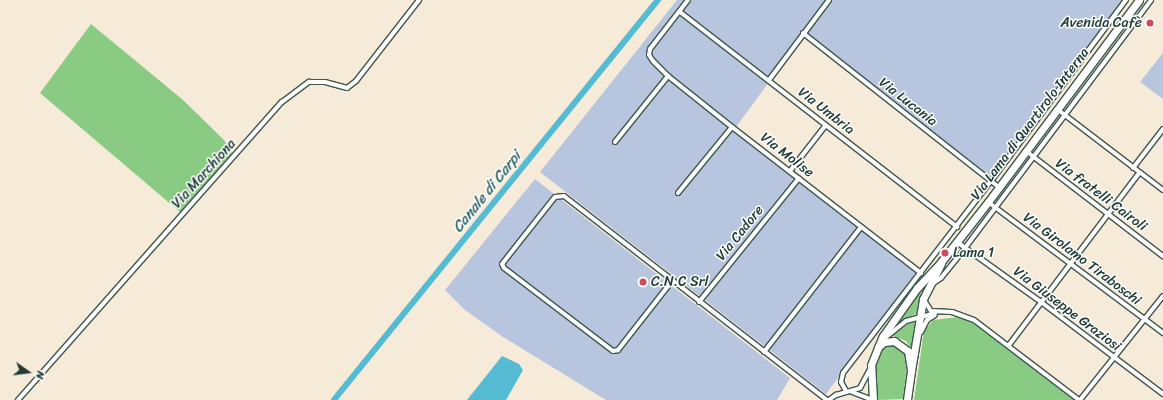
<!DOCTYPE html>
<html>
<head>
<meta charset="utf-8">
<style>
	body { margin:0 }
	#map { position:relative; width:1163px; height:400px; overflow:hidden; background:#f6ebd8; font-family:Sriracha,sans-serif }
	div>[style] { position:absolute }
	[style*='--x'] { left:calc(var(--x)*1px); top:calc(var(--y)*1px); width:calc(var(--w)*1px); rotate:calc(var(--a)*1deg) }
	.industrial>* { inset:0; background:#b8c5de }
	.green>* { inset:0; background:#89cb83 }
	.water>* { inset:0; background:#54bbd2 }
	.canal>* { height:5.5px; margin:-2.75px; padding:0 2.75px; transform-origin:2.75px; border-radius:2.75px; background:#54bbd2 }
	.roads { filter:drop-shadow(1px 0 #3f574d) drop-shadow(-1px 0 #3f574d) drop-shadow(0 1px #3f574d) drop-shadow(0 -1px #3f574d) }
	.street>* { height:4px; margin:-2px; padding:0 2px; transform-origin:2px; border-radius:2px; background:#fff }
	.primary>* { height:7px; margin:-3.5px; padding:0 3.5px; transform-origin:3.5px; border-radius:3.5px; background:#fff }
	.dots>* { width:11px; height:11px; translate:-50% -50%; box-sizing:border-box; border:2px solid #fff; border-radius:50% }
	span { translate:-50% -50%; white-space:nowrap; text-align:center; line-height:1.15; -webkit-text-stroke:3px #fff; paint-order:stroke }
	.poi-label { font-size:14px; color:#1f3d34 }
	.right { translate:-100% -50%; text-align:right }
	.left { translate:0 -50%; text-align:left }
	.street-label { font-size:14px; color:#1f3d34 }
	.water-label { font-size:15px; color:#2f6363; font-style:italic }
	.north { position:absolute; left:8px; top:352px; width:40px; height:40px; -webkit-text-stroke:3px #fff; paint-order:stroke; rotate:104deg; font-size:11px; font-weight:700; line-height:16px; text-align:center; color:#1f3d34 }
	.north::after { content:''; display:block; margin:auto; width:14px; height:18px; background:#1f3d34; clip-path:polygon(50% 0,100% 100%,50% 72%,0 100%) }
</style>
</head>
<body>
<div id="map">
	<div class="industrial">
		<div style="clip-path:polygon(677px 0,1125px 0,991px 178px,804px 34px,736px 127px,919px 270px,826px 394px,540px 172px)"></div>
		<div style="clip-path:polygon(1163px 53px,1163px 99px,1140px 82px)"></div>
		<div style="clip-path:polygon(535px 179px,790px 378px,777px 400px,606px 400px,503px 337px,465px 310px,445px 290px)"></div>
	</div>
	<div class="green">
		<div style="clip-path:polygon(91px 24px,183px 100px,224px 140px,232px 153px,185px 211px,180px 212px,40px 93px)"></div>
		<div style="clip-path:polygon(919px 292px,921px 294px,917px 313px,895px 326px)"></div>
		<div style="clip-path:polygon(958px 317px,972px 321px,1076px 400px,914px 400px,924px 331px,933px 320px)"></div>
		<div style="clip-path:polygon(916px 319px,913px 349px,911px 349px,906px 341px,891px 335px)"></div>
		<div style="clip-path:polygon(893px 344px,906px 352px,908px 360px,903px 399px,878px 400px,874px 382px,877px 360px,884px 348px)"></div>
	</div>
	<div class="water">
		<div style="clip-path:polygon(502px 356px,519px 364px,523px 370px,506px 400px,467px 400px)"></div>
	</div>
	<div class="canal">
		<div style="--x:334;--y:400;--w:515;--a:-50.99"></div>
	</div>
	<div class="roads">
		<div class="street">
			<div style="--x:688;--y:0;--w:62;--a:127.8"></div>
			<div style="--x:650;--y:49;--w:6;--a:99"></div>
			<div style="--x:649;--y:55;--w:7;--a:56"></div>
			<div style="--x:653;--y:61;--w:21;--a:45"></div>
			<div style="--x:668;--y:76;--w:82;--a:38.6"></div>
			<div style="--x:732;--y:127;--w:239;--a:37.7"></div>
			<div style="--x:680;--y:12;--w:351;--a:37.8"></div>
			<div style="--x:803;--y:33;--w:249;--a:38.2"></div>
			<div style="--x:769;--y:80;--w:100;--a:-53.1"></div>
			<div style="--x:1057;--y:109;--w:133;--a:37.4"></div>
			<div style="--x:615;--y:142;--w:85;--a:-51.2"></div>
			<div style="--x:1026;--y:151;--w:173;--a:37.5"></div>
			<div style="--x:1133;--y:168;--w:49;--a:-52.4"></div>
			<div style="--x:790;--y:171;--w:58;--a:-52"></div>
			<div style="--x:678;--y:193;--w:85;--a:-50.7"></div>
			<div style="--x:988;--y:202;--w:219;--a:36.8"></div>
			<div style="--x:957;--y:242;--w:103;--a:35.5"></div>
			<div style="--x:1041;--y:302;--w:153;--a:37"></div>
			<div style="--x:672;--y:281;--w:88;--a:128"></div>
			<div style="--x:618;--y:350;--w:5;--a:169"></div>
			<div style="--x:613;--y:351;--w:137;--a:-142.7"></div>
			<div style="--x:504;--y:268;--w:4;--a:-117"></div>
			<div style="--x:502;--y:264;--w:85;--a:-51.7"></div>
			<div style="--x:555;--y:197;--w:9;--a:-6"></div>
			<div style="--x:564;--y:196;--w:333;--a:37.8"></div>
			<div style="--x:932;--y:284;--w:11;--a:-34"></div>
			<div style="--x:941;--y:278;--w:38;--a:-51"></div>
			<div style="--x:965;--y:248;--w:310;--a:-53.1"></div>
			<div style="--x:924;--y:300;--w:13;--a:58"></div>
			<div style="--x:931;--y:311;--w:21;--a:3"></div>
			<div style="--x:952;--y:312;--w:23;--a:20"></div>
			<div style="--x:974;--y:320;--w:132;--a:37.3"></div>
			<div style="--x:699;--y:302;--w:159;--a:-51.1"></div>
			<div style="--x:921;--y:332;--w:13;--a:-63"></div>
			<div style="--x:927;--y:320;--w:9;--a:-32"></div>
			<div style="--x:885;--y:338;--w:27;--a:-39"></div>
			<div style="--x:906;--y:321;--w:30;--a:-15"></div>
			<div style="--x:1009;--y:345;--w:216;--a:-52.9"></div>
			<div style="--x:764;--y:352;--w:158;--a:-52.2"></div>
			<div style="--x:846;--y:391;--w:10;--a:-119"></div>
			<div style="--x:841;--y:382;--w:9;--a:-77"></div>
			<div style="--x:843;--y:373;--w:242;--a:-52.4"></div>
			<div style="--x:991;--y:181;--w:226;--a:-53.3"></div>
			<div style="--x:852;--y:392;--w:22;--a:21"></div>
			<div style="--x:18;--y:400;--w:398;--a:-48.5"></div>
			<div style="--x:282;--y:102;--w:34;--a:-37"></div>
			<div style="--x:309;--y:82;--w:16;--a:0"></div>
			<div style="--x:325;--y:82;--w:23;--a:15"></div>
			<div style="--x:347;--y:88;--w:11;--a:-38"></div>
			<div style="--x:356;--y:81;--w:103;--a:-52.1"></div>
			<div style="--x:829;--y:400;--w:9;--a:-36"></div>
			<div style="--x:836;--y:395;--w:25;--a:-16"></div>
			<div style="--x:860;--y:388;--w:21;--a:-62"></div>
			<div style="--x:1080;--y:400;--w:133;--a:-51.4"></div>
		</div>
		<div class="primary">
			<div style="--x:878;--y:347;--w:8;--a:-40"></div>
			<div style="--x:884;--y:342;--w:10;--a:-6"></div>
			<div style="--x:894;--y:341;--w:17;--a:36"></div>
			<div style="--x:908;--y:351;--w:20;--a:81"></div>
			<div style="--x:911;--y:371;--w:29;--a:98"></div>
			<div style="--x:911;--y:371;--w:73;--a:-80.5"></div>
			<div style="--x:923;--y:299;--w:39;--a:-63"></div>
			<div style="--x:873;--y:400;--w:35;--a:-93"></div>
			<div style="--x:871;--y:365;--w:31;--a:-68"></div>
			<div style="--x:883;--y:336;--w:59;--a:-54.7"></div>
			<div style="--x:917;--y:288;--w:35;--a:-47"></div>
			<div style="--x:941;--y:262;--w:76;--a:-51.9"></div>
			<div style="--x:988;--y:202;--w:252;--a:-53.2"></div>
		</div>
	</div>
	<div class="dots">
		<div style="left:1150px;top:23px;background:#d1495b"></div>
		<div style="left:945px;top:253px;background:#d1495b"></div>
		<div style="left:643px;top:282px;background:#d1495b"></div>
	</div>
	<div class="poi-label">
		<span class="right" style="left:1142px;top:23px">Avenida Cafè</span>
		<span class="left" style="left:953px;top:253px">Lama 1</span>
		<span class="left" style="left:651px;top:282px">C.N.C Srl</span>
	</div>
	<div class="street-label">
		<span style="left:908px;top:102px;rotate:38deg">Via Lucania</span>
		<span style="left:826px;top:111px;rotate:38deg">Via Umbria</span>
		<span style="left:1030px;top:124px;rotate:-53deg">Via Lama di Quartirolo Interna</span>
		<span style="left:787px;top:155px;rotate:38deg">Via Molise</span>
		<span style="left:204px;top:174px;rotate:-48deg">Via Marchiona</span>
		<span style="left:1101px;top:195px;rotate:37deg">Via fratelli Cairoli</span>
		<span style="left:740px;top:233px;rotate:-51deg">Via Cadore</span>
		<span style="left:1082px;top:259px;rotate:37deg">Via Girolamo Tiraboschi</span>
		<span style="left:1067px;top:309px;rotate:37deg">Via Giuseppe Graziosi</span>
	</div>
	<div class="water-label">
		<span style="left:487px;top:192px;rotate:-51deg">Canale di Carpi</span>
	</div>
	<div class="north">N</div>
</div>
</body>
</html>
